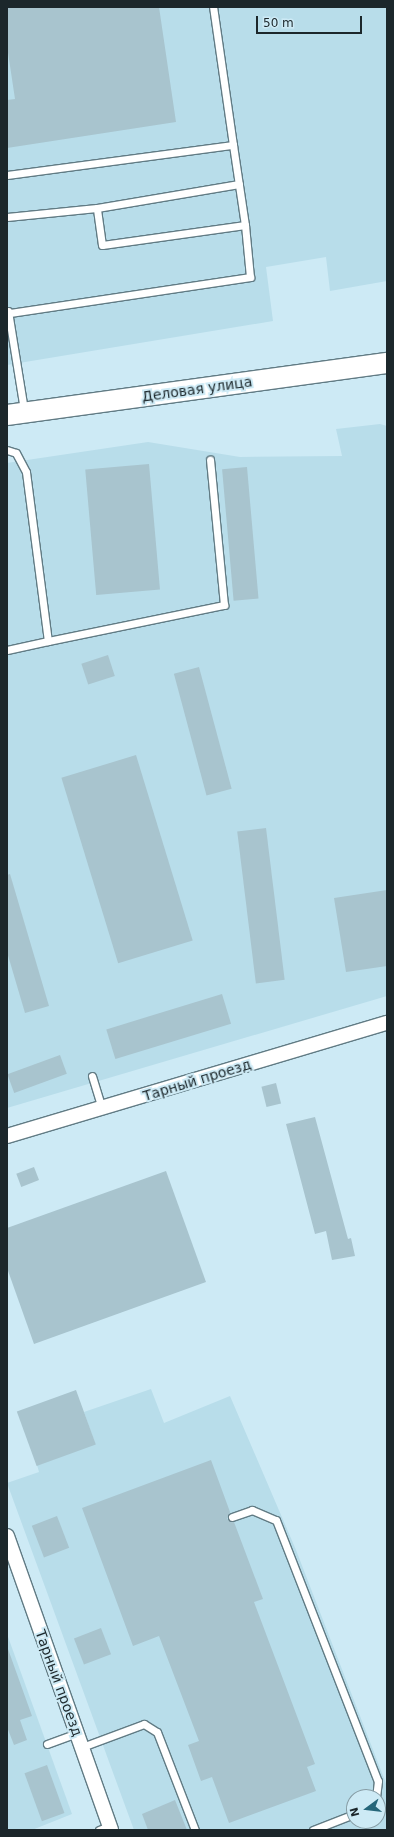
<!DOCTYPE html>
<html>
<head>
<meta charset="utf-8">
<style>
	body { margin:0 }
	#map { position:relative; width:394px; height:1837px; overflow:hidden; background:#cdeaf5; font-family:"DejaVu Sans",sans-serif }
	div>[style] { position:absolute }
	[style*='--x'] { left:calc(var(--x)*1px); top:calc(var(--y)*1px); width:calc(var(--w)*1px); rotate:calc(var(--a)*1deg) }
	.built>* { inset:0; background:#b8ddea }
	.building>* { inset:0; background:#a8c4ce; transform-origin:0 0 }
	.roads { filter:drop-shadow(1px 0 #617b84) drop-shadow(-1px 0 #617b84) drop-shadow(0 1px #617b84) drop-shadow(0 -1px #617b84) }
	.lane>* { height:7px; margin:-3.5px; padding:0 3.5px; transform-origin:3.5px; border-radius:3.5px; background:#fff }
	.street>* { height:14px; margin:-7px; padding:0 7px; transform-origin:7px; border-radius:7px; background:#fff }
	.secondary>* { height:20px; margin:-10px; padding:0 10px; transform-origin:10px; border-radius:10px; background:#fff }
	span { translate:-50% -50%; white-space:nowrap; text-align:center; line-height:1.15; -webkit-text-stroke:4px #cdeaf5; paint-order:stroke }
	.street-label { font-size:14px; color:#1c272b }
	.frame { position:absolute; inset:0; border:8px solid #1c272b; pointer-events:none }
	.north { position:absolute; left:346px; top:1789px; width:40px; height:40px; box-sizing:border-box; background:#cdeaf5; border:1px solid #869ca4; border-radius:50%; rotate:255deg; font-size:11px; font-weight:700; line-height:16px; text-align:center; color:#1c272b }
	.north::after { content:''; display:block; margin:auto; width:14px; height:18px; background:#25667a; clip-path:polygon(50% 0,100% 100%,50% 72%,0 100%) }
	.scale { position:absolute; left:256px; top:16px; width:106px; height:18px; box-sizing:border-box; border:2px solid #1c272b; border-top:0; padding-left:5px; font-size:12px; line-height:14px; white-space:nowrap; color:#1c272b; -webkit-text-stroke:3px #cdeaf5; paint-order:stroke }
</style>
</head>
<body>
<div id="map">
	<div class="built">
		<div style="clip-path:polygon(7px 7px,387px 7px,387px 281px,330px 291px,326px 257px,266px 267px,273px 321px,7px 365px)"></div>
		<div style="clip-path:polygon(380px 424px,387px 426px,387px 996px,7px 1108px,7px 463px,148px 442px,240px 457px,342px 456px,336px 429px)"></div>
		<div style="clip-path:polygon(evenodd,151px 1389px,164px 1423px,230px 1396px,296px 1550px,387px 1786px,387px 1830px,134px 1830px,7px 1483px,39px 1472px,37px 1465px,95px 1444px,84px 1412px,151px 1389px,354px 1797px,378px 1797px,378px 1821px,354px 1821px,354px 1797px)"></div>
		<div style="clip-path:polygon(7px 1634px,72px 1814px,32px 1830px,7px 1830px)"></div>
	</div>
	<div class="building">
		<div style="clip-path:polygon(7px 7px,159px 7px,176px 122px,7px 148px,7px 100px,15px 99px,7px 46px)"></div>
		<div style="left:149px;top:464px;width:126px;height:64px;rotate:85deg"></div>
		<div style="left:247px;top:467px;width:132px;height:25px;rotate:85deg"></div>
		<div style="left:108px;top:655px;width:22px;height:28px;rotate:72deg"></div>
		<div style="left:199px;top:667px;width:126px;height:26px;rotate:75deg"></div>
		<div style="left:136px;top:755px;width:194px;height:78px;rotate:73deg"></div>
		<div style="left:266px;top:828px;width:153px;height:29px;rotate:83deg"></div>
		<div style="clip-path:polygon(10px 874px,49px 1006px,25px 1013px,7px 952px,7px 875px)"></div>
		<div style="clip-path:polygon(387px 890px,387px 966px,346px 972px,334px 898px)"></div>
		<div style="left:222px;top:994px;width:31px;height:121px;rotate:73deg"></div>
		<div style="left:60px;top:1055px;width:20px;height:56px;rotate:70deg"></div>
		<div style="left:276px;top:1083px;width:21px;height:15px;rotate:76deg"></div>
		<div style="clip-path:polygon(315px 1117px,348px 1239px,351px 1238px,355px 1256px,332px 1260px,326px 1231px,315px 1234px,286px 1124px)"></div>
		<div style="left:34px;top:1167px;width:14px;height:19px;rotate:69deg"></div>
		<div style="clip-path:polygon(166px 1171px,206px 1282px,34px 1344px,7px 1268px,7px 1228px)"></div>
		<div style="left:76px;top:1390px;width:58px;height:63px;rotate:70deg"></div>
		<div style="clip-path:polygon(211px 1460px,230px 1512px,227px 1519px,234px 1522px,263px 1599px,254px 1602px,315px 1764px,307px 1767px,316px 1791px,229px 1823px,212px 1777px,201px 1781px,188px 1745px,199px 1741px,159px 1636px,133px 1646px,82px 1508px)"></div>
		<div style="left:57px;top:1516px;width:34px;height:27px;rotate:69deg"></div>
		<div style="left:101px;top:1628px;width:28px;height:29px;rotate:69deg"></div>
		<div style="clip-path:polygon(8px 1649px,32px 1716px,20px 1720px,27px 1740px,14px 1745px,7px 1727px)"></div>
		<div style="left:47px;top:1765px;width:51px;height:24px;rotate:70deg"></div>
		<div style="clip-path:polygon(175px 1800px,187px 1830px,148px 1830px,142px 1814px)"></div>
	</div>
	<div class="roads">
		<div class="lane">
			<div style="--x:233;--y:145;--w:81;--a:81.5"></div>
			<div style="--x:7;--y:175;--w:228;--a:-7.6"></div>
			<div style="--x:233;--y:145;--w:139;--a:-98.2"></div>
			<div style="--x:7;--y:217;--w:90;--a:-5.7"></div>
			<div style="--x:97;--y:208;--w:144;--a:-9.6"></div>
			<div style="--x:8;--y:311;--w:100;--a:80.8"></div>
			<div style="--x:10;--y:313;--w:243;--a:-8.5"></div>
			<div style="--x:250;--y:277;--w:52;--a:-95.5"></div>
			<div style="--x:245;--y:225;--w:144;--a:172"></div>
			<div style="--x:102;--y:245;--w:37;--a:-98"></div>
			<div style="--x:7;--y:450;--w:9;--a:18"></div>
			<div style="--x:16;--y:453;--w:21;--a:62"></div>
			<div style="--x:26;--y:472;--w:170;--a:82.6"></div>
			<div style="--x:48;--y:641;--w:42;--a:167.6"></div>
			<div style="--x:48;--y:641;--w:180;--a:-11.6"></div>
			<div style="--x:224;--y:605;--w:146;--a:-95.5"></div>
			<div style="--x:92;--y:1076;--w:34;--a:73"></div>
			<div style="--x:232;--y:1517;--w:21;--a:-19"></div>
			<div style="--x:252;--y:1510;--w:26;--a:23"></div>
			<div style="--x:276;--y:1520;--w:280;--a:68.7"></div>
			<div style="--x:378;--y:1781;--w:16;--a:97"></div>
			<div style="--x:47;--y:1744;--w:32;--a:-20"></div>
			<div style="--x:82;--y:1747;--w:66;--a:-20.4"></div>
			<div style="--x:144;--y:1724;--w:15;--a:32"></div>
			<div style="--x:157;--y:1732;--w:105;--a:68.8"></div>
			<div style="--x:99;--y:1830;--w:11;--a:-22"></div>
			<div style="--x:313;--y:1830;--w:44;--a:-21.3"></div>
		</div>
		<div class="street">
			<div style="--x:7;--y:1136;--w:396;--a:-16.6"></div>
			<div style="--x:7;--y:1536;--w:312;--a:70.5"></div>
		</div>
		<div class="secondary">
			<div style="--x:7;--y:415;--w:384;--a:-7.8"></div>
		</div>
	</div>
	<div class="street-label">
		<span style="left:197px;top:389px;rotate:-8deg">Деловая улица</span>
		<span style="left:197px;top:1080px;rotate:-17deg">Тарный проезд</span>
		<span style="left:59px;top:1683px;rotate:70deg">Тарный проезд</span>
	</div>
	<div class="frame"></div>
	<div class="north">N</div>
	<div class="scale">50 m</div>
</div>
</body>
</html>
